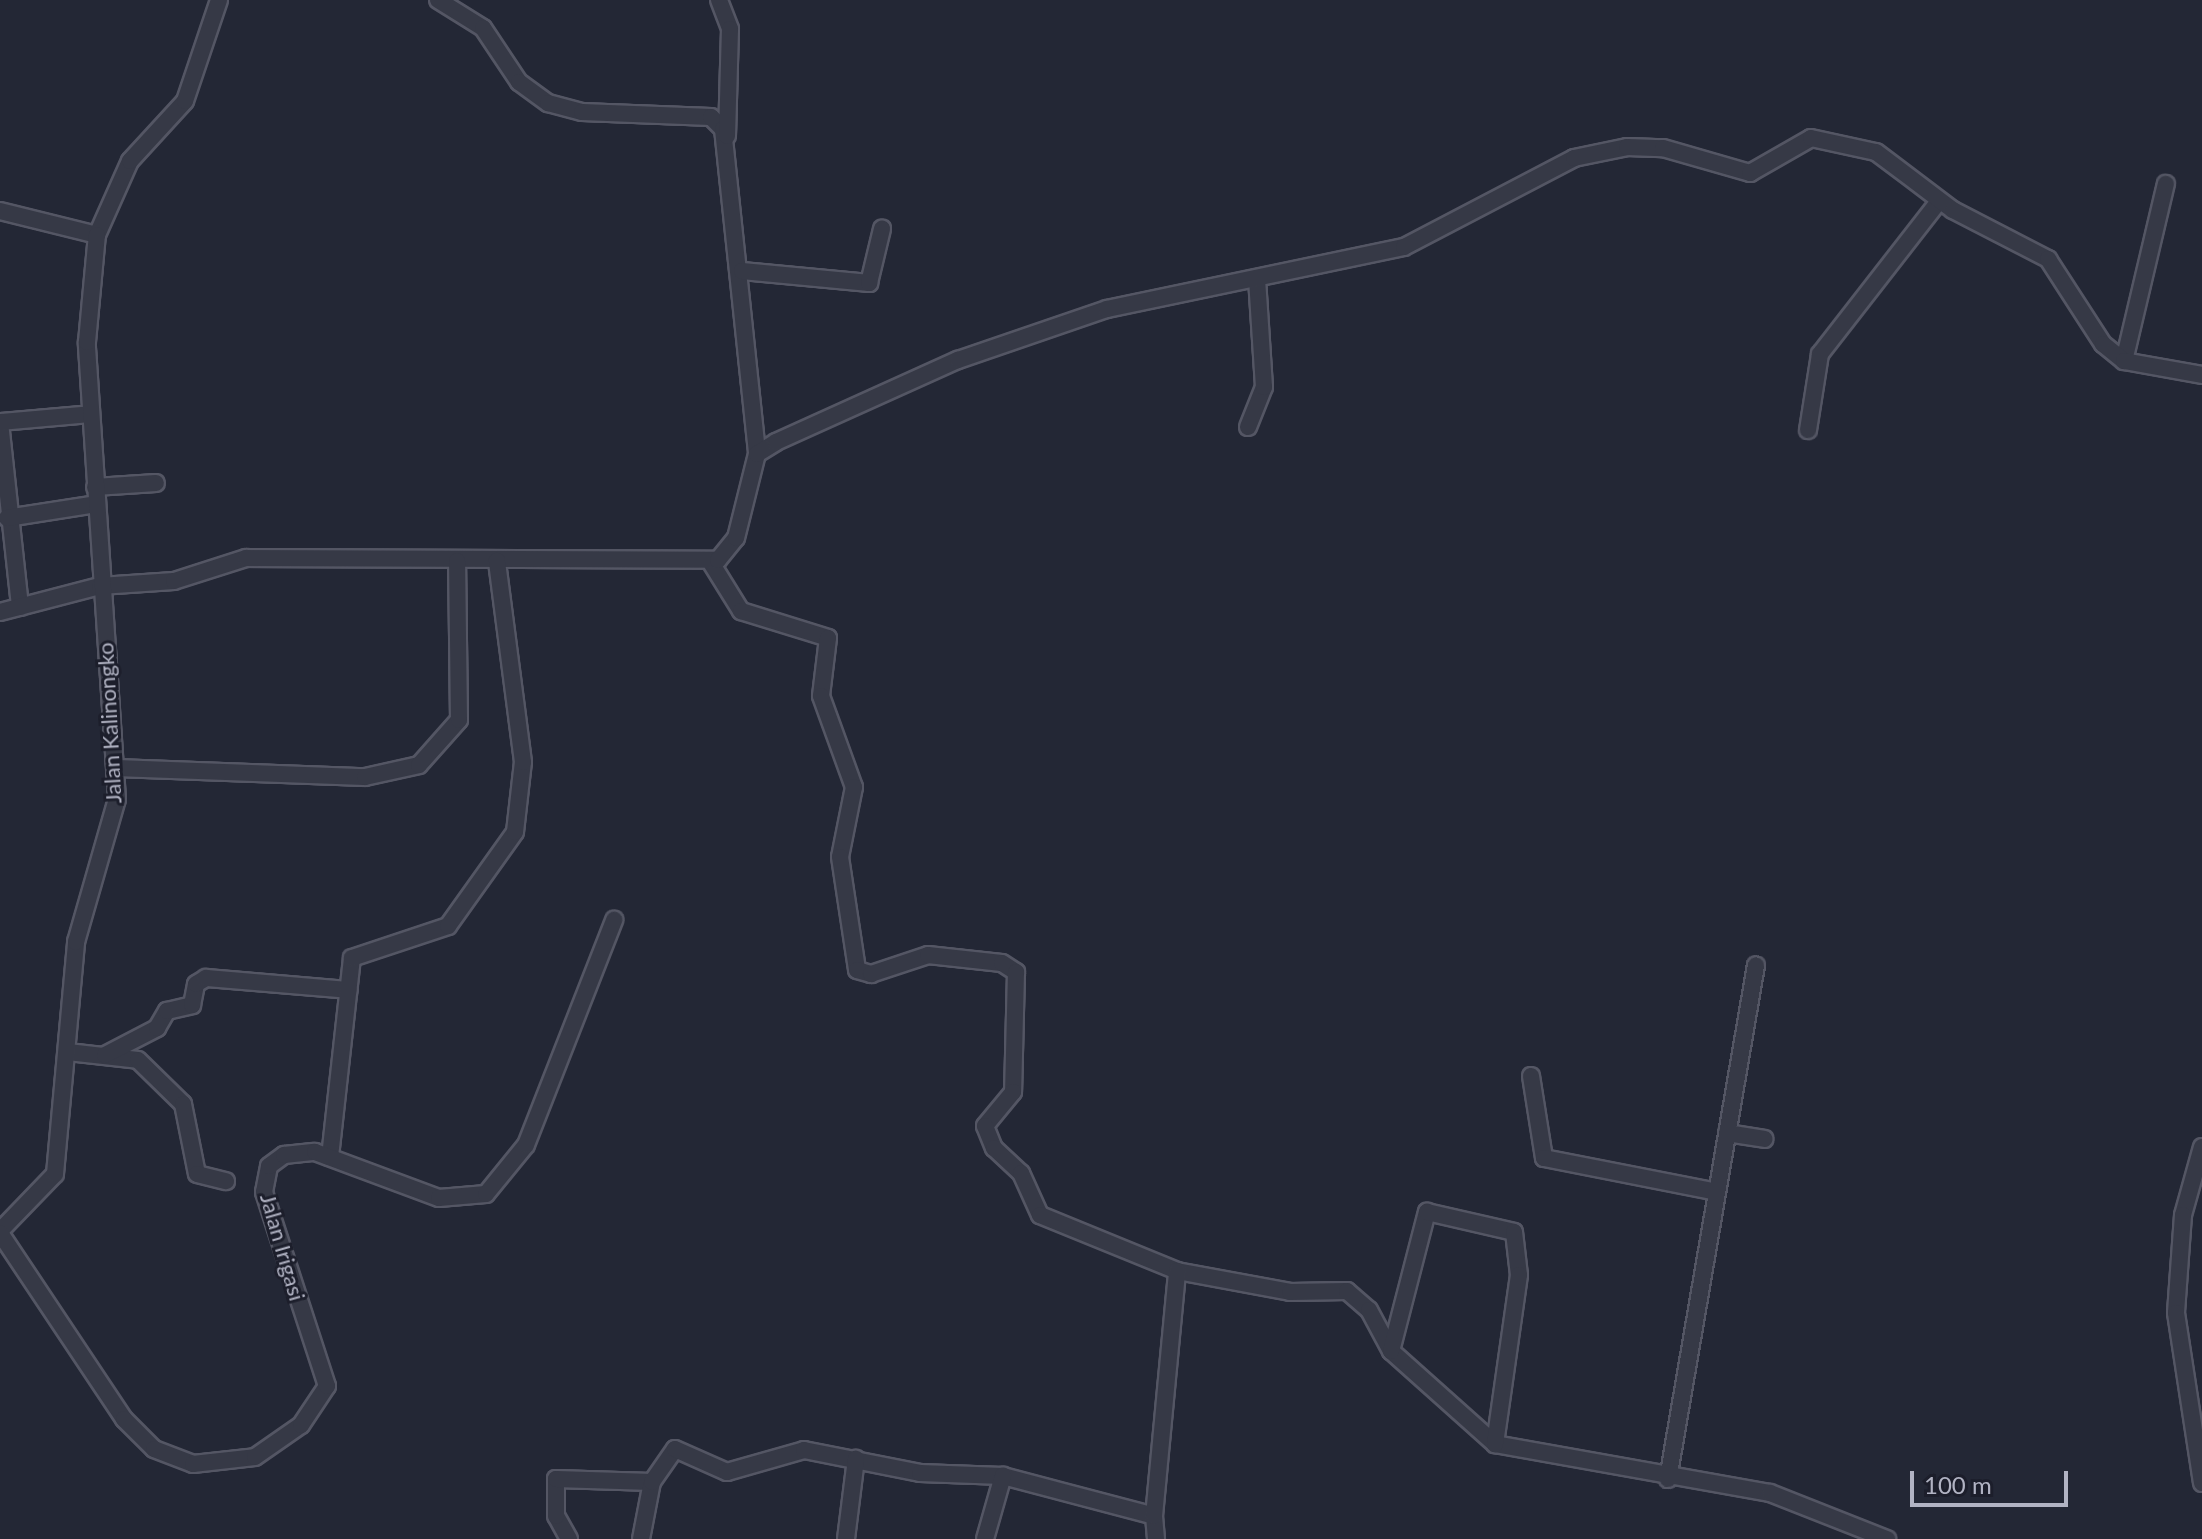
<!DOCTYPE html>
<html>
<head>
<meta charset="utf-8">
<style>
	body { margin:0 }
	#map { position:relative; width:2202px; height:1539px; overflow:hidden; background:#232735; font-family:Lato,sans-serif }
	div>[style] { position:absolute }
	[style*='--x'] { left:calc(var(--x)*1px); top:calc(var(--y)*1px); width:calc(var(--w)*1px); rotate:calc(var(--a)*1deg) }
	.roads { filter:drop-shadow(2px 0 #545664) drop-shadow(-2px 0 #545664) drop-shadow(0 2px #545664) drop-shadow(0 -2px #545664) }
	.minor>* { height:16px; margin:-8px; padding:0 8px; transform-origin:8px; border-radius:8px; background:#363946 }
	span { translate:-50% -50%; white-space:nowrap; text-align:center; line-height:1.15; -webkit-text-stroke:6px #1c1e2b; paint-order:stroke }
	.street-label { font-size:22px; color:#b1b3c3 }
	.scale { position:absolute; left:1910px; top:1471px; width:158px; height:36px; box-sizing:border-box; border:4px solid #b1b3c3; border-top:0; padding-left:10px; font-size:24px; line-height:28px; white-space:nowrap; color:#b1b3c3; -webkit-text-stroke:6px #1c1e2b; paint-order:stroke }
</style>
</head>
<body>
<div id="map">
	<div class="roads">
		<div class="minor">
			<div style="--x:438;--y:0;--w:53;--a:31.9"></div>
			<div style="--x:483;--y:28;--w:65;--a:56.3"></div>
			<div style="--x:519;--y:82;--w:36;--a:36"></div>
			<div style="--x:548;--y:103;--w:35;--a:15"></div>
			<div style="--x:582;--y:112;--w:129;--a:2.2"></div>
			<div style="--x:711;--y:117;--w:17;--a:45"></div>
			<div style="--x:723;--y:129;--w:327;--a:84"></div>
			<div style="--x:719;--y:0;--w:31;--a:69"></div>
			<div style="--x:730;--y:29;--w:107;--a:91.6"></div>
			<div style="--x:0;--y:211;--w:100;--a:13.9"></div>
			<div style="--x:97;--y:235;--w:81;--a:-66"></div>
			<div style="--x:130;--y:161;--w:81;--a:-47.5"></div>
			<div style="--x:185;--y:101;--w:107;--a:-71.4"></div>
			<div style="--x:742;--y:271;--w:128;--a:5.4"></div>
			<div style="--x:869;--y:283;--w:56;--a:-76.5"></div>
			<div style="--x:2124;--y:361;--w:182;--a:-76.7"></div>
			<div style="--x:0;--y:422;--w:186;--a:83.8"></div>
			<div style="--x:0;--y:422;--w:91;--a:-5"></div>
			<div style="--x:1248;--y:427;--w:43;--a:-68.2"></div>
			<div style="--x:1264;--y:387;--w:109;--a:-93.7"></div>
			<div style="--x:1808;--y:430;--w:77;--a:-81"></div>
			<div style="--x:1820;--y:354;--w:194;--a:-52.1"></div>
			<div style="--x:95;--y:487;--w:61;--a:-3.8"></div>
			<div style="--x:7;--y:518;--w:90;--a:-8.9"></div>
			<div style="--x:710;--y:561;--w:59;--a:58.2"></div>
			<div style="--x:741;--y:611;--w:91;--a:17.2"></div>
			<div style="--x:828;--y:638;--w:58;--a:96.9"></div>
			<div style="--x:821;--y:696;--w:97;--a:70.1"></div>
			<div style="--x:854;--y:787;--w:71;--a:101.3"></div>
			<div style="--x:840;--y:857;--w:114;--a:81.4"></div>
			<div style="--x:857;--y:970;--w:15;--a:16"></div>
			<div style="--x:871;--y:974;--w:60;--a:-18.4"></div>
			<div style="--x:928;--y:955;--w:74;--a:6.2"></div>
			<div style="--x:1002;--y:963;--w:17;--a:33"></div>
			<div style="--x:1016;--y:972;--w:120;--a:91.4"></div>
			<div style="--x:1013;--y:1092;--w:44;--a:129.5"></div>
			<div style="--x:985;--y:1126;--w:24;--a:68"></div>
			<div style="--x:994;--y:1148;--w:37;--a:43"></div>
			<div style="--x:1021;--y:1173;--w:46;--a:65.7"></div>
			<div style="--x:1040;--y:1215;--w:148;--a:22.2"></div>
			<div style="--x:1177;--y:1271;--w:115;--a:10.5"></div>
			<div style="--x:1290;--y:1292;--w:57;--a:-1"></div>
			<div style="--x:1347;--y:1291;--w:29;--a:41"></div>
			<div style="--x:1369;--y:1310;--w:47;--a:61.8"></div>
			<div style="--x:1391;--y:1351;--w:140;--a:41.8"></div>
			<div style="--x:1495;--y:1444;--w:279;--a:10.1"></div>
			<div style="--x:1770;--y:1493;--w:126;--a:21.5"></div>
			<div style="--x:0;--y:612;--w:103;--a:-14.6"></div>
			<div style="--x:100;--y:586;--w:74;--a:-3.9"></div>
			<div style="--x:174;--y:581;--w:76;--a:-17.7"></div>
			<div style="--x:246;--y:558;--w:472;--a:0.2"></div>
			<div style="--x:718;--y:560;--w:28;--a:-51"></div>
			<div style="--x:736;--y:538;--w:87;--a:-76"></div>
			<div style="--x:757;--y:454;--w:22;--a:-32"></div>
			<div style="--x:776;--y:442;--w:200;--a:-24.3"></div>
			<div style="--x:958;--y:360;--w:157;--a:-18.9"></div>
			<div style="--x:1107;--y:309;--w:303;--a:-11.8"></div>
			<div style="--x:1404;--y:247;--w:192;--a:-27.6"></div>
			<div style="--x:1574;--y:158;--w:54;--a:-11.7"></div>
			<div style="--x:1627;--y:147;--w:36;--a:2"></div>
			<div style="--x:1663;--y:148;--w:91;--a:16"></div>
			<div style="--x:1750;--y:173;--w:70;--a:-29.8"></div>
			<div style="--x:1811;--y:138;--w:66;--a:12.2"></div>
			<div style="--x:1876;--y:152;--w:96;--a:37"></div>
			<div style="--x:1953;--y:210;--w:107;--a:27.3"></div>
			<div style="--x:2048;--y:259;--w:101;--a:57.1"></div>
			<div style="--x:2103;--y:344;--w:27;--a:39"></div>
			<div style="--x:2124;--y:361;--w:79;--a:10.2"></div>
			<div style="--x:116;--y:768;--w:249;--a:2.1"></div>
			<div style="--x:365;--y:777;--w:55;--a:-12.5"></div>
			<div style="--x:419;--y:765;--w:60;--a:-48.4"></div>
			<div style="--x:459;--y:720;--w:159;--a:-90.7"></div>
			<div style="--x:68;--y:1052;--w:70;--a:6.5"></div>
			<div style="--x:138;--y:1060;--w:63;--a:44.4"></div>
			<div style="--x:183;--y:1104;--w:71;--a:78.7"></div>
			<div style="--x:197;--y:1174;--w:30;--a:14"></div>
			<div style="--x:105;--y:1055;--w:59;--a:-27.4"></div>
			<div style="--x:157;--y:1028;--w:20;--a:-60"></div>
			<div style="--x:167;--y:1011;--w:26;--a:-13"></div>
			<div style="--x:192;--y:1005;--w:21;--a:-79"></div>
			<div style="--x:196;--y:984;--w:12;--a:-31"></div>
			<div style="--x:206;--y:978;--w:143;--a:4.8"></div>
			<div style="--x:1531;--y:1076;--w:83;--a:81"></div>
			<div style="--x:1544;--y:1158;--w:176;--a:11.1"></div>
			<div style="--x:1727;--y:1133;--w:38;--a:9"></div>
			<div style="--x:2202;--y:1147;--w:71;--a:105.6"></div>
			<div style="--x:2183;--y:1215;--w:98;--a:94.1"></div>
			<div style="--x:2176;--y:1313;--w:172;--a:81.3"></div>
			<div style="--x:330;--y:1157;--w:200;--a:-83.7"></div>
			<div style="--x:352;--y:958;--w:101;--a:-18.4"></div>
			<div style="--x:448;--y:926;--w:115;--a:-54.5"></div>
			<div style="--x:515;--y:832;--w:70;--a:-83.5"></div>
			<div style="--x:523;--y:762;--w:203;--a:-97.4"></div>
			<div style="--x:0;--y:1231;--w:79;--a:-46"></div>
			<div style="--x:55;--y:1174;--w:233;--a:-84.8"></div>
			<div style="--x:76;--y:942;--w:149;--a:-74"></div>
			<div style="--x:117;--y:799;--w:458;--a:-93.8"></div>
			<div style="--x:87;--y:342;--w:107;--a:-84.7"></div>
			<div style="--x:0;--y:1233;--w:224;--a:56.3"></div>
			<div style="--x:124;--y:1419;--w:42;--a:45"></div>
			<div style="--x:154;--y:1449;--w:42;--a:21"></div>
			<div style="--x:193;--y:1464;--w:62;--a:-6.4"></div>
			<div style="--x:255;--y:1457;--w:56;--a:-34.8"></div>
			<div style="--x:301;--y:1425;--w:47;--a:-56.3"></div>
			<div style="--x:327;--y:1386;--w:204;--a:-108"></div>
			<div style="--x:264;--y:1192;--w:26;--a:-79"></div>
			<div style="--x:269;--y:1166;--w:19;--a:-36"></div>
			<div style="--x:284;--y:1155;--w:31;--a:-6"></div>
			<div style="--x:315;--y:1152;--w:132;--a:20.4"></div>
			<div style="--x:439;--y:1198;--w:47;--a:-4.9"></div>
			<div style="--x:486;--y:1194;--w:63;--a:-50.8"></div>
			<div style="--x:526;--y:1145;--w:242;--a:-68.6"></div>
			<div style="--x:1391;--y:1351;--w:144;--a:-75.5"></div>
			<div style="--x:1427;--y:1212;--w:89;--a:12.9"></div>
			<div style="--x:1514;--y:1232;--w:43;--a:83.4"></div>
			<div style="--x:1519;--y:1275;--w:171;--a:98.1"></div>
			<div style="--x:1668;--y:1479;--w:521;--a:-80.28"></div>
			<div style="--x:1154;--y:1516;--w:23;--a:85"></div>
			<div style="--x:569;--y:1539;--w:26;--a:-119"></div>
			<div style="--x:556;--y:1516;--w:37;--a:-90"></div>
			<div style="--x:556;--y:1479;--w:96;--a:1.8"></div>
			<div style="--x:641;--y:1539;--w:58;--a:-79.1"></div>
			<div style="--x:652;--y:1482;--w:40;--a:-55.1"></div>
			<div style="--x:675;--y:1449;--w:57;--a:23.9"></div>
			<div style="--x:727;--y:1472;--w:80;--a:-15.9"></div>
			<div style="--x:804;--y:1450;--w:118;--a:11.2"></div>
			<div style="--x:920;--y:1473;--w:83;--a:2.1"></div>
			<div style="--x:1003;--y:1476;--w:156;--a:14.8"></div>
			<div style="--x:1154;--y:1516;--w:246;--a:-84.6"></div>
			<div style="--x:846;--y:1539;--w:81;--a:-82.9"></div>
			<div style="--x:985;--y:1539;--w:66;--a:-74.1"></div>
		</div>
	</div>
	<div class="street-label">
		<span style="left:109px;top:723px;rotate:-93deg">Jalan Kalinongko</span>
		<span style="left:283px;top:1247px;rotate:74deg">Jalan Irigasi</span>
	</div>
	<div class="scale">100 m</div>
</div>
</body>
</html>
